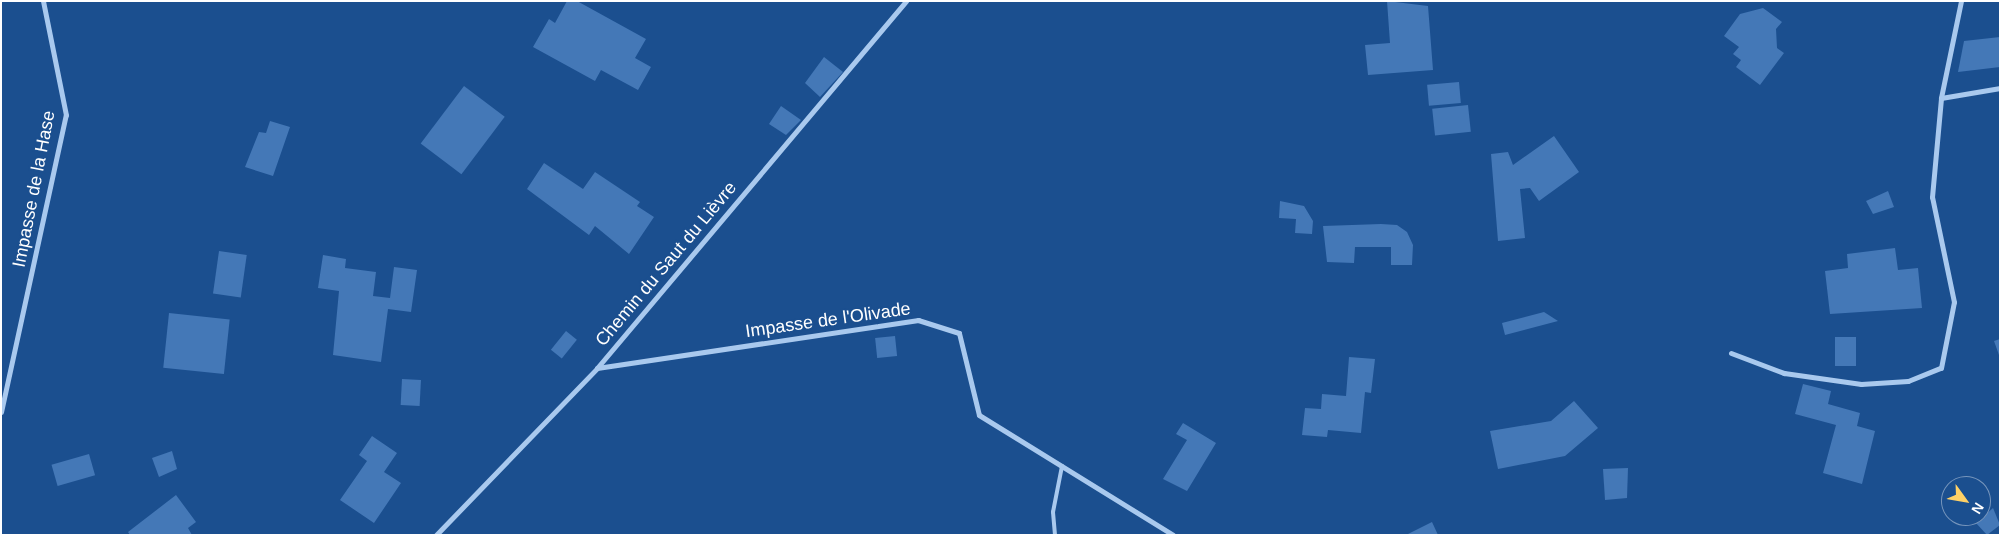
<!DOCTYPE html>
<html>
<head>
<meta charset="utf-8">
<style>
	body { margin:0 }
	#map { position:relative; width:2001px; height:536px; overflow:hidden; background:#1b4f8f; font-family:Helvetica,sans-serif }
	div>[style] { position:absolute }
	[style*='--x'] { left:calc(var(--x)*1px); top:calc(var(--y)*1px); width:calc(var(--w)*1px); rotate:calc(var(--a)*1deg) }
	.building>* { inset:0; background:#4478b7; transform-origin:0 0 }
	.lane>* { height:4px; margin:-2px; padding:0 2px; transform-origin:2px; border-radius:2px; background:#a9c9ee }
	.street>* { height:5px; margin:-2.5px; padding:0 2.5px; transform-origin:2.5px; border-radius:2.5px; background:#a9c9ee }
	span { translate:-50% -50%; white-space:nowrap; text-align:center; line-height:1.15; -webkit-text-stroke:4px #1b4f8f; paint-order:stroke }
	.street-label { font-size:18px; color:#fff }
	.frame { position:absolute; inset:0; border:2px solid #fff; pointer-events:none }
	.north { position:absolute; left:1941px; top:476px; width:50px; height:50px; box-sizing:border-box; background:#1b4f8f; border:1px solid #7695bc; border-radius:50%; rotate:122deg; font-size:14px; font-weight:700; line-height:20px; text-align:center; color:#fff }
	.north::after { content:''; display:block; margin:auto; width:18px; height:22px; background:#ffd166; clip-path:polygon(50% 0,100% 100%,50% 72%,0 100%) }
</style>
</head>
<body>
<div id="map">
	<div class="building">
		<div style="clip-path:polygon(567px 1px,577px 1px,646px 39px,635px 58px,651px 67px,638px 90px,601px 70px,595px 81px,533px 47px,549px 19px,555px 23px)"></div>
		<div style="clip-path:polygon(1387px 1px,1428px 6px,1433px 70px,1368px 75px,1365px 45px,1390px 43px)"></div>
		<div style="clip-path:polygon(1763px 8px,1782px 22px,1776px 29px,1777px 48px,1784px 53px,1760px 85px,1736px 67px,1741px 60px,1733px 54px,1739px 47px,1724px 36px,1740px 14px)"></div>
		<div style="clip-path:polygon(2000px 37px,2000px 67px,1958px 72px,1964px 41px)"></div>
		<div style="clip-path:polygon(824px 57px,843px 72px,820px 97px,805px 83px)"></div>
		<div style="left:1459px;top:82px;width:21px;height:32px;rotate:85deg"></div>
		<div style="left:464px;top:86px;width:51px;height:72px;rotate:37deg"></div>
		<div style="left:1468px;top:105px;width:27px;height:36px;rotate:84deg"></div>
		<div style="clip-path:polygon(781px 106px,801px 120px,786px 135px,769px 124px)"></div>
		<div style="clip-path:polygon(270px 121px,290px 127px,273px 176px,245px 167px,259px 132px,266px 133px)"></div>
		<div style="clip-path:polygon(1554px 136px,1579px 172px,1539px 201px,1530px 188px,1520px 189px,1525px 238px,1498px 241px,1491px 154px,1508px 152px,1513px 165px)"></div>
		<div style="clip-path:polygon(544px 163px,583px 189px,595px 172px,640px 202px,637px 206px,654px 217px,629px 254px,595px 226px,589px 235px,527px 189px)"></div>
		<div style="clip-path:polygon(1888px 191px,1894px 207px,1873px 214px,1866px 201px)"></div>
		<div style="clip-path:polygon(1280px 201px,1304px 206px,1313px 221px,1312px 234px,1295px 233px,1296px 219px,1279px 218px)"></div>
		<div style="clip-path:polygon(1381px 224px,1397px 225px,1407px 232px,1413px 245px,1412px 265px,1391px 265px,1391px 247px,1355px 247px,1354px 263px,1327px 262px,1323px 226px)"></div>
		<div style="clip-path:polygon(1895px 248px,1898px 270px,1918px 268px,1922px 308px,1830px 314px,1825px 271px,1848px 268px,1847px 254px)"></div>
		<div style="left:219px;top:251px;width:28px;height:43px;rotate:8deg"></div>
		<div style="clip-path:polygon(323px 255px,346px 259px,345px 268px,376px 272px,373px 296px,390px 298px,394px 267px,417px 270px,411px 312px,388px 309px,381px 362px,333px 355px,339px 291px,318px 288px)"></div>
		<div style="clip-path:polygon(1544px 312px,1558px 321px,1505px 335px,1502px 323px)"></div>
		<div style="left:169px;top:313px;width:61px;height:55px;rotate:6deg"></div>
		<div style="left:566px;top:331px;width:14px;height:24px;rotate:39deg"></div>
		<div style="left:895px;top:336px;width:20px;height:20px;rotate:84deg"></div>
		<div style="left:1835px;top:337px;width:21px;height:29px"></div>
		<div style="clip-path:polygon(2000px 339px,2000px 355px,1999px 355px,1994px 341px)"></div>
		<div style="clip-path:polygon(1349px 357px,1375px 359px,1371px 393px,1365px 392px,1361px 433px,1328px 430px,1327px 437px,1302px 435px,1305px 408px,1321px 409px,1322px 394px,1346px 396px)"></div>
		<div style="left:402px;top:379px;width:19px;height:26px;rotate:3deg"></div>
		<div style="clip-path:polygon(1803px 384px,1831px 391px,1828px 404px,1860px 413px,1857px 426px,1875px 431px,1862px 484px,1823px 473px,1836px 425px,1795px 414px)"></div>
		<div style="clip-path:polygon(1574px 401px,1598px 428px,1565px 456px,1498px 469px,1490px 431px,1551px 421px)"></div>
		<div style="clip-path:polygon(1183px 423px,1216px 443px,1187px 491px,1163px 479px,1187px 440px,1176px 434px)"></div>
		<div style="clip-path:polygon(372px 436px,397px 453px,384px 472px,401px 483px,374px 523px,340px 500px,367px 461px,359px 455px)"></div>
		<div style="clip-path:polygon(172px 451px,177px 469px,159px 477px,152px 458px)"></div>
		<div style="left:89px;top:454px;width:22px;height:39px;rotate:74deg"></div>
		<div style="clip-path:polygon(1628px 468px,1627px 498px,1605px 500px,1603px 469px)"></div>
		<div style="clip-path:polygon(176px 495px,196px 522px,188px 528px,192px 535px,130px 535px,128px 532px)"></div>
		<div style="clip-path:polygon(1993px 508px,2000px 525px,1987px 535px,1976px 523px)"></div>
		<div style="clip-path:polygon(1432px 522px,1438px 535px,1406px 535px)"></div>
	</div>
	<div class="lane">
		<div style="--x:1055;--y:535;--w:23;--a:-95"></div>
		<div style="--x:1053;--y:512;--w:47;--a:-78.9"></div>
	</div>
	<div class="street">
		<div style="--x:1961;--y:1;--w:99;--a:101.7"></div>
		<div style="--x:1941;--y:98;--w:60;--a:-9.6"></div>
		<div style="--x:1731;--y:353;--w:57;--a:20.7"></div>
		<div style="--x:1784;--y:373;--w:78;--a:8.1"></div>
		<div style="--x:1861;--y:384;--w:47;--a:-3.7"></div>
		<div style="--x:1908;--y:381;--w:35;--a:-22"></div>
		<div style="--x:1941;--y:368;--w:67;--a:-78.9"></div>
		<div style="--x:1954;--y:302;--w:107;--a:-101.8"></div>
		<div style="--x:1932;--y:197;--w:99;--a:-84.8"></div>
		<div style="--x:597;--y:368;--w:325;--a:-8.5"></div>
		<div style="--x:918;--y:320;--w:43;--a:17.6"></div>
		<div style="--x:959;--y:333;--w:84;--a:76.3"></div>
		<div style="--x:979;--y:415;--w:228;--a:31.7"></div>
		<div style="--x:1;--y:412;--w:304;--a:-77.7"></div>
		<div style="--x:66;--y:115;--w:116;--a:-101.4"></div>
		<div style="--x:436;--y:535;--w:232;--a:-46"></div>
		<div style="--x:597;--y:368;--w:480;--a:-49.9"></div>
	</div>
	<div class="street-label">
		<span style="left:34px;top:189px;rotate:-79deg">Impasse de la Hase</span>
		<span style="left:666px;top:264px;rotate:-50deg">Chemin du Saut du Lièvre</span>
		<span style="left:828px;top:320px;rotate:-8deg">Impasse de l'Olivade</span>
	</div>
	<div class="frame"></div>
	<div class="north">N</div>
</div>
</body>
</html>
